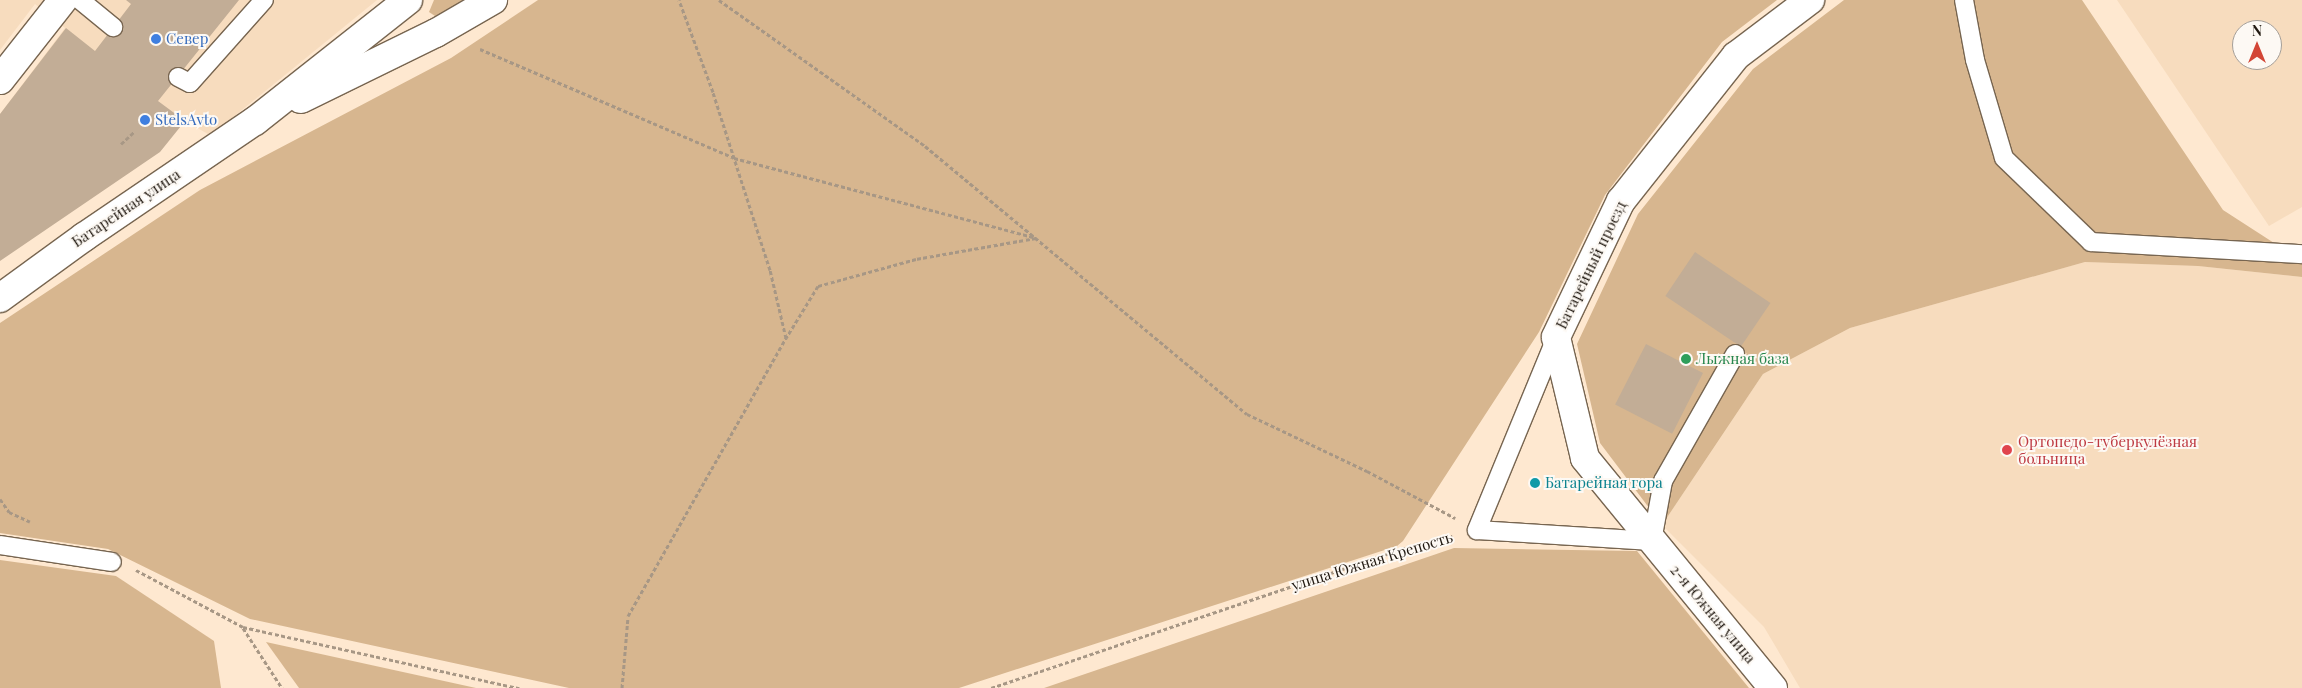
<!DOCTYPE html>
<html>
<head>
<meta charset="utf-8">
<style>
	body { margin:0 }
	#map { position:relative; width:2302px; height:688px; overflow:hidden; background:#fee8d0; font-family:"Playfair Display",serif }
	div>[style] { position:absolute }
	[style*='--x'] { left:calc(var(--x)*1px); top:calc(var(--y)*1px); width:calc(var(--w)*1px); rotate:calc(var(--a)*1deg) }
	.built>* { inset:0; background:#f7dcbe }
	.green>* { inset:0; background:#d7b68f }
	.building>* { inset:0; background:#c2ad96; transform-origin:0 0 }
	.path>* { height:3px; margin-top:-1.5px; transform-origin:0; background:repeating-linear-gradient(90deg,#a79785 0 4px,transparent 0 6.5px) }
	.roads { filter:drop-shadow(1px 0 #776550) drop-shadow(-1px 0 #776550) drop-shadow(0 1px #776550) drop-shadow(0 -1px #776550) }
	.service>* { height:18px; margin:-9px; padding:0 9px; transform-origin:9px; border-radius:9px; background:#fff }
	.minor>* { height:28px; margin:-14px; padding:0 14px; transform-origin:14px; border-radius:14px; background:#fff }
	.dots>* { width:14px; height:14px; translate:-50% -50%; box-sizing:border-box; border:2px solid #fdf9f4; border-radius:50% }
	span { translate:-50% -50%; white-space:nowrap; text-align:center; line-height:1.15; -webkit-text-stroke:4px #fdf9f4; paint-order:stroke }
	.shop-label { font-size:15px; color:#366cbe }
	.left { translate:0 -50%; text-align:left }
	.street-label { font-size:15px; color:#211911 }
	.leisure-label { font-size:15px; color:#27864d }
	.health-label { font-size:15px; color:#be3a42 }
	.culture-label { font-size:15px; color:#0d838f }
	.north { position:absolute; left:2232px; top:20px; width:50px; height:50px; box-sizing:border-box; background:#fdf9f4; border:1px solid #a59f99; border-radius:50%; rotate:0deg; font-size:14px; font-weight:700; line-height:20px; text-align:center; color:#211911 }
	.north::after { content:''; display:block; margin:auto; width:18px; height:22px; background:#d34636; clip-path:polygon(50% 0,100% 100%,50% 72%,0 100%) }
</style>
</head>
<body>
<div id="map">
	<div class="built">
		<div style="clip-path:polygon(0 0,377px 0,221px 127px,208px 134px,185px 121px,0 114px,65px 28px,35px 4px,0 50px)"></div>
		<div style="clip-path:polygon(evenodd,2117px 0,2302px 0,2302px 207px,2269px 226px,2117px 0,2242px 30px,2272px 30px,2272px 60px,2242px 60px,2242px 30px)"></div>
		<div style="clip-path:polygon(2085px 262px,2198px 266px,2302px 277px,2302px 688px,1800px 688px,1764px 627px,1662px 525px,1763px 374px,1850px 328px)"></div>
	</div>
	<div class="green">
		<div style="clip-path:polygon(434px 0,474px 0,445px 17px,435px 16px,429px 12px)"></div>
		<div style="clip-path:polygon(538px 0,1777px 0,1722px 42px,1605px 195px,1539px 332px,1403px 541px,1397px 546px,959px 688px,569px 688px,250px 619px,108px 549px,0 533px,0 323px,200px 190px,451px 58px)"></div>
		<div style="clip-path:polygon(1844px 0,2082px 0,2223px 210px,2302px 261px,2302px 277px,2198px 266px,2085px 262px,1850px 328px,1763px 374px,1662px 525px,1600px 443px,1577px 344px,1638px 214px,1753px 69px)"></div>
		<div style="clip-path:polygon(1454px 548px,1637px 551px,1749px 688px,1044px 688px)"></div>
		<div style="clip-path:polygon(0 560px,116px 576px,214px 641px,221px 688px,0 688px)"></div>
		<div style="clip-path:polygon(266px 642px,476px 688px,299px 688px)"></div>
	</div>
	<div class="building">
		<div style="clip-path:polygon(126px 0,239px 0,158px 101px,185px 121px,160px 152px,0 261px,0 114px,66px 28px,95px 51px,131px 4px)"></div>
		<div style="left:1695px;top:252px;width:91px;height:53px;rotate:34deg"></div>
		<div style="left:1646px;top:344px;width:64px;height:68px;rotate:27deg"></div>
	</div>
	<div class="path">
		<div style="--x:719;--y:0;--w:252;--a:35.3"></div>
		<div style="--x:925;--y:146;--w:419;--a:39.8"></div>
		<div style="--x:1247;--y:414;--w:133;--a:25.4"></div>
		<div style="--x:1367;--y:471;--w:100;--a:28.1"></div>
		<div style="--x:480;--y:49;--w:276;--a:23.2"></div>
		<div style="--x:734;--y:158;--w:312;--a:14.8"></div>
		<div style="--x:1036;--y:238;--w:122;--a:170.1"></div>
		<div style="--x:916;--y:259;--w:102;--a:164.6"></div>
		<div style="--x:818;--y:286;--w:61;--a:121.6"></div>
		<div style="--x:121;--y:144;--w:18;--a:-43"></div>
		<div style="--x:0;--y:499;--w:16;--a:55"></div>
		<div style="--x:9;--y:512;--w:23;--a:25"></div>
		<div style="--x:136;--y:570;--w:121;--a:28"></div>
		<div style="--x:243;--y:627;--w:283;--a:12.5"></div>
		<div style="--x:243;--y:628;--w:72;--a:57"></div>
		<div style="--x:622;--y:688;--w:72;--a:-85.2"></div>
		<div style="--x:628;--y:616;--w:320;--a:-60.4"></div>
		<div style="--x:786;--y:338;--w:70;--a:-103.2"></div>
		<div style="--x:770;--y:270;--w:187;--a:-107.8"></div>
		<div style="--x:713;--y:92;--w:98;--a:-110.3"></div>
		<div style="--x:991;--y:688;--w:433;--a:-18.7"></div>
		<div style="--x:1401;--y:549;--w:53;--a:-14.3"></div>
	</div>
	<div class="roads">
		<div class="service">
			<div style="--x:80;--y:0;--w:43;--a:39.3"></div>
			<div style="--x:1964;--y:0;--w:61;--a:79.6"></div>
			<div style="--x:1975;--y:60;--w:102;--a:73.5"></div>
			<div style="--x:2004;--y:158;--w:121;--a:44"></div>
			<div style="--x:2091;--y:242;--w:211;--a:3.3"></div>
			<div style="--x:178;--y:77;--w:13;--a:27"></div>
			<div style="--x:190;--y:83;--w:111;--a:-48.3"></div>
			<div style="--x:1556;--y:338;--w:208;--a:112.4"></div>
			<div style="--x:1477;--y:530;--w:175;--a:3.6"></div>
			<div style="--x:1652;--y:541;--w:61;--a:-79.6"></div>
			<div style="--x:1663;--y:481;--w:146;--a:-60.4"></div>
			<div style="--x:0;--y:545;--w:113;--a:8.6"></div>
		</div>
		<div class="minor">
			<div style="--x:0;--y:80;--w:102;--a:-51.8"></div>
			<div style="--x:301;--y:99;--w:150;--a:-26.1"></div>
			<div style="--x:436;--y:33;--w:66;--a:-30.1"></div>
			<div style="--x:0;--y:298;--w:104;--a:-36"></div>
			<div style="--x:84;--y:237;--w:207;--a:-34.2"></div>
			<div style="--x:255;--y:121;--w:195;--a:-38.3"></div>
			<div style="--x:1773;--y:688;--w:297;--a:-129.3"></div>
			<div style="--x:1585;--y:458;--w:124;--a:-103.5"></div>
			<div style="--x:1556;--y:337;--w:151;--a:-64.5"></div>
			<div style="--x:1621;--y:201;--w:185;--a:-51.6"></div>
			<div style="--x:1736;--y:56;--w:93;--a:-37.1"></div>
		</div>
	</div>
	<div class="dots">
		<div style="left:156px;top:39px;background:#3f7fe0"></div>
		<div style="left:145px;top:120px;background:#3f7fe0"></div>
		<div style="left:1686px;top:359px;background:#2e9e5b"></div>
		<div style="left:2007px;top:450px;background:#e0444e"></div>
		<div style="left:1535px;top:483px;background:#0f9aa8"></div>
	</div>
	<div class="shop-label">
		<span class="left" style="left:166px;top:39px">Север</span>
		<span class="left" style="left:155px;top:120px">StelsAvto</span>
	</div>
	<div class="street-label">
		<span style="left:126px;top:208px;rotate:-34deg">Батарейная улица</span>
		<span style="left:1591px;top:265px;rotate:-64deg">Батарейный проезд</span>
		<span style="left:1372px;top:561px;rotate:-17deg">улица Южная Крепость</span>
		<span style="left:1713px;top:614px;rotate:50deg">2-я Южная улица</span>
	</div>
	<div class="leisure-label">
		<span class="left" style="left:1696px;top:359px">Лыжная база</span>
	</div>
	<div class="health-label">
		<span class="left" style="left:2018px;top:450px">Ортопедо-туберкулёзная<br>больница</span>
	</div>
	<div class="culture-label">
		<span class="left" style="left:1545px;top:483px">Батарейная гора</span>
	</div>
	<div class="north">N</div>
</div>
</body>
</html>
